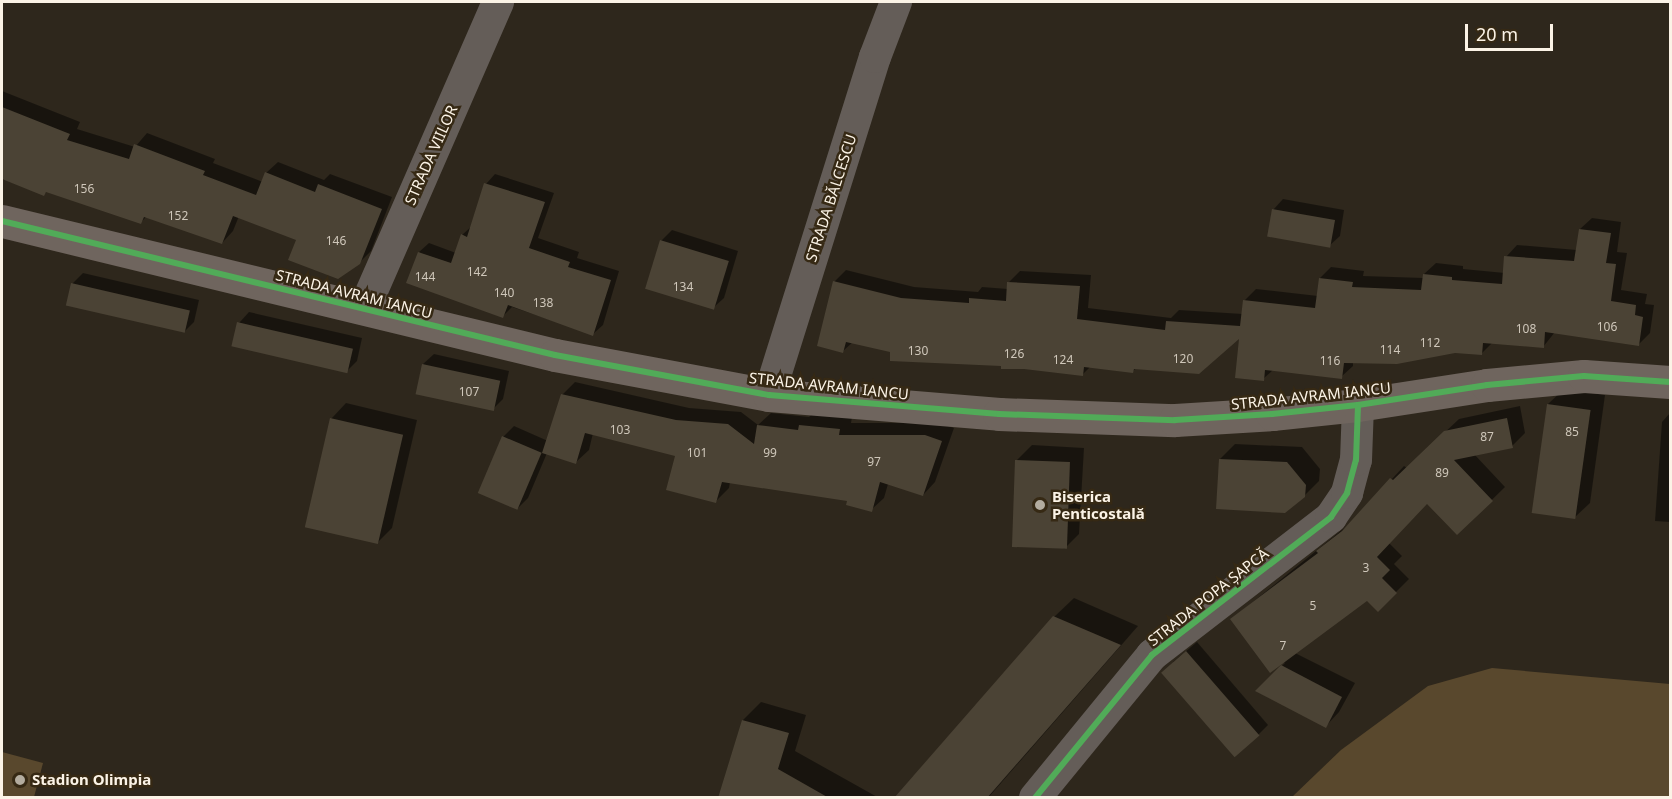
<!DOCTYPE html>
<html>
<head>
<meta charset="utf-8">
<style>
	body { margin:0 }
	#map { position:relative; width:1672px; height:799px; overflow:hidden; background:#2e271c; font-family:"Noto Sans",sans-serif }
	div>[style] { position:absolute }
	[style*='--x'] { left:calc(var(--x)*1px); top:calc(var(--y)*1px); width:calc(var(--w)*1px); rotate:calc(var(--a)*1deg) }
	.green>* { inset:0; background:#59482d }
	.shadow>* { inset:0; background:#0007 }
	.building>* { inset:0; background:#4b4335; transform-origin:0 0 }
	.minor>* { height:32px; margin:-16px; padding:0 16px; transform-origin:16px; border-radius:16px; background:#645d58 }
	.major>* { height:33px; margin:-16.5px; padding:0 16.5px; transform-origin:16.5px; border-radius:16.5px; background:#6f655e }
	.cycleway>* { height:6px; margin:-3px; padding:0 3px; transform-origin:3px; border-radius:3px; background:#51ab58 }
	.dots>* { width:16px; height:16px; translate:-50% -50%; box-sizing:border-box; border:3px solid #362914; border-radius:50% }
	span { translate:-50% -50%; white-space:nowrap; text-align:center; line-height:1.15; -webkit-text-stroke:5px #362914; paint-order:stroke }
	.number-label { font-size:12px; color:#cfc7ba }
	.number-label span { -webkit-text-stroke-width:0 }
	.street-label { font-size:15px; color:#fbf3e6 }
	.poi-label { font-size:15px; color:#fbf3e6; font-weight:700 }
	.left { translate:0 -50%; text-align:left }
	.frame { position:absolute; inset:0; border:3px solid #fbf3e6; pointer-events:none }
	.scale { position:absolute; left:1465px; top:24px; width:88px; height:27px; box-sizing:border-box; border:3px solid #fbf3e6; border-top:0; padding-left:8px; font-size:18px; line-height:21px; white-space:nowrap; color:#fbf3e6; -webkit-text-stroke:4px #362914; paint-order:stroke }
</style>
</head>
<body>
<div id="map">
	<div class="green">
		<div style="clip-path:polygon(1492px 668px,1670px 684px,1670px 797px,1292px 797px,1341px 750px,1428px 686px)"></div>
		<div style="clip-path:polygon(2px 752px,43px 763px,34px 797px,2px 797px)"></div>
	</div>
	<div class="shadow">
		<div style="clip-path:polygon(2px 91px,80px 122px,77px 129px,135px 147px,147px 133px,215px 159px,213px 163px,263px 182px,266px 173px,278px 162px,324px 180px,330px 174px,392px 197px,371px 251px,359px 263px,239px 216px,233px 231px,222px 243px,146px 217px,141px 222px,47px 191px,44px 194px,9px 180px,2px 180px)"></div>
		<div style="clip-path:polygon(495px 174px,554px 193px,538px 238px,579px 252px,577px 258px,619px 271px,603px 325px,593px 334px,512px 307px,503px 316px,419px 252px,429px 243px,456px 253px,462px 235px,473px 225px,486px 184px)"></div>
		<div style="clip-path:polygon(1283px 199px,1344px 210px,1340px 236px,1329px 246px,1273px 210px)"></div>
		<div style="clip-path:polygon(1592px 218px,1621px 222px,1617px 252px,1627px 253px,1621px 290px,1647px 294px,1645px 304px,1654px 305px,1650px 333px,1638px 345px,1555px 332px,1543px 347px,1492px 343px,1481px 354px,1455px 352px,1353px 361px,1353px 366px,1341px 377px,1273px 370px,1263px 379px,1241px 336px,1136px 368px,1133px 371px,1090px 367px,1083px 374px,892px 351px,853px 342px,843px 351px,835px 281px,846px 270px,914px 287px,978px 292px,982px 287px,1008px 289px,1008px 283px,1020px 271px,1091px 275px,1088px 308px,1171px 318px,1179px 310px,1243px 314px,1244px 301px,1256px 289px,1318px 296px,1320px 278px,1331px 267px,1364px 271px,1363px 276px,1424px 278px,1424px 274px,1436px 263px,1463px 266px,1463px 269px,1505px 273px,1506px 257px,1517px 245px,1577px 250px,1580px 229px)"></div>
		<div style="clip-path:polygon(672px 230px,738px 251px,724px 298px,713px 308px,661px 241px)"></div>
		<div style="clip-path:polygon(83px 273px,199px 300px,194px 322px,184px 332px,68px 304px,73px 283px)"></div>
		<div style="clip-path:polygon(249px 312px,362px 338px,357px 361px,347px 371px,239px 323px)"></div>
		<div style="clip-path:polygon(434px 354px,509px 371px,503px 399px,492px 410px,423px 364px)"></div>
		<div style="clip-path:polygon(575px 382px,689px 408px,741px 412px,758px 425px,771px 413px,809px 417px,813px 413px,852px 417px,851px 423px,938px 423px,954px 428px,935px 482px,923px 495px,888px 484px,884px 498px,871px 510px,849px 500px,730px 482px,729px 488px,716px 501px,677px 455px,593px 433px,589px 450px,576px 462px,547px 453px,528px 498px,518px 508px,503px 437px,514px 426px,548px 441px,562px 395px)"></div>
		<div style="clip-path:polygon(1564px 389px,1605px 395px,1590px 503px,1574px 518px,1548px 404px)"></div>
		<div style="clip-path:polygon(346px 403px,417px 420px,392px 528px,377px 543px,331px 419px)"></div>
		<div style="clip-path:polygon(1520px 406px,1525px 433px,1512px 446px,1474px 454px,1505px 487px,1458px 533px,1428px 502px,1389px 543px,1402px 556px,1394px 564px,1409px 579px,1378px 610px,1367px 599px,1295px 653px,1355px 683px,1339px 712px,1326px 726px,1257px 690px,1285px 663px,1232px 619px,1353px 521px,1404px 466px,1407px 468px,1459px 419px)"></div>
		<div style="clip-path:polygon(1670px 413px,1670px 522px,1655px 521px,1662px 422px)"></div>
		<div style="clip-path:polygon(1235px 444px,1302px 447px,1320px 469px,1319px 481px,1304px 496px,1220px 459px)"></div>
		<div style="clip-path:polygon(1032px 445px,1084px 448px,1079px 534px,1064px 549px,1017px 460px)"></div>
		<div style="clip-path:polygon(1074px 598px,1138px 626px,988px 798px,909px 798px,1054px 617px)"></div>
		<div style="clip-path:polygon(1197px 642px,1268px 725px,1258px 735px,1173px 662px)"></div>
		<div style="clip-path:polygon(761px 702px,806px 715px,795px 751px,879px 798px,720px 798px,743px 720px)"></div>
	</div>
	<div class="building">
		<div style="clip-path:polygon(2px 107px,70px 134px,67px 140px,129px 159px,134px 144px,205px 171px,203px 175px,256px 195px,265px 172px,315px 192px,318px 184px,382px 209px,360px 264px,338px 279px,288px 260px,296px 240px,233px 216px,222px 244px,144px 217px,141px 224px,46px 192px,44px 196px,2px 179px)"></div>
		<div style="clip-path:polygon(484px 183px,545px 202px,529px 248px,570px 262px,568px 267px,611px 280px,593px 336px,508px 305px,503px 318px,406px 283px,418px 252px,451px 263px,461px 234px,467px 237px)"></div>
		<div style="left:1272px;top:209px;width:64px;height:28px;rotate:10deg"></div>
		<div style="clip-path:polygon(1579px 229px,1611px 233px,1606px 263px,1616px 264px,1611px 301px,1636px 305px,1635px 315px,1643px 317px,1639px 346px,1545px 332px,1544px 348px,1483px 343px,1482px 355px,1455px 353px,1397px 364px,1344px 363px,1342px 379px,1265px 370px,1264px 381px,1235px 378px,1239px 339px,1199px 374px,1134px 369px,1133px 373px,1084px 367px,1083px 376px,1024px 369px,1001px 369px,1001px 366px,890px 361px,890px 352px,846px 342px,843px 353px,817px 346px,833px 281px,901px 298px,969px 303px,969px 298px,1006px 301px,1007px 282px,1080px 286px,1077px 319px,1165px 330px,1166px 321px,1240px 326px,1243px 300px,1315px 308px,1319px 278px,1353px 282px,1352px 287px,1421px 290px,1423px 274px,1452px 277px,1452px 280px,1502px 284px,1504px 256px,1574px 261px)"></div>
		<div style="left:660px;top:240px;width:72px;height:51px;rotate:17deg"></div>
		<div style="left:71px;top:283px;width:122px;height:23px;rotate:13deg"></div>
		<div style="left:237px;top:322px;width:119px;height:25px;rotate:13deg"></div>
		<div style="left:422px;top:364px;width:80px;height:31px;rotate:12deg"></div>
		<div style="clip-path:polygon(561px 394px,676px 420px,728px 424px,754px 444px,757px 425px,798px 430px,799px 425px,840px 429px,839px 435px,925px 435px,942px 441px,923px 496px,880px 482px,872px 512px,846px 505px,847px 501px,722px 482px,716px 503px,666px 490px,675px 456px,585px 433px,576px 464px,542px 453px)"></div>
		<div style="left:1547px;top:404px;width:44px;height:110px;rotate:8deg"></div>
		<div style="left:330px;top:418px;width:75px;height:112px;rotate:13deg"></div>
		<div style="clip-path:polygon(1507px 418px,1513px 448px,1454px 460px,1493px 501px,1457px 535px,1427px 504px,1377px 557px,1390px 570px,1382px 578px,1397px 593px,1378px 612px,1367px 601px,1270px 673px,1230px 619px,1318px 553px,1316px 551px,1342px 531px,1390px 478px,1393px 480px,1444px 431px)"></div>
		<div style="left:502px;top:436px;width:43px;height:62px;rotate:23deg"></div>
		<div style="clip-path:polygon(1219px 459px,1287px 462px,1306px 485px,1305px 497px,1285px 513px,1216px 509px)"></div>
		<div style="left:1015px;top:460px;width:55px;height:87px;rotate:2deg"></div>
		<div style="clip-path:polygon(1053px 616px,1121px 645px,987px 798px,894px 798px)"></div>
		<div style="left:1186px;top:651px;width:112px;height:33px;rotate:49deg"></div>
		<div style="clip-path:polygon(1281px 665px,1342px 697px,1326px 728px,1255px 691px)"></div>
		<div style="clip-path:polygon(742px 720px,789px 733px,778px 769px,829px 798px,718px 798px)"></div>
	</div>
	<div class="minor">
		<div style="--x:364;--y:309;--w:335;--a:-66.4"></div>
		<div style="--x:769;--y:395;--w:354;--a:-72.6"></div>
		<div style="--x:875;--y:57;--w:59;--a:-69.1"></div>
		<div style="--x:1035;--y:798;--w:185;--a:-50.7"></div>
		<div style="--x:1152;--y:655;--w:226;--a:-37.6"></div>
		<div style="--x:1331;--y:517;--w:29;--a:-56"></div>
		<div style="--x:1347;--y:493;--w:34;--a:-75"></div>
		<div style="--x:1356;--y:460;--w:55;--a:-87.9"></div>
	</div>
	<div class="major">
		<div style="--x:2;--y:221;--w:569;--a:13.62"></div>
		<div style="--x:555;--y:355;--w:218;--a:10.6"></div>
		<div style="--x:769;--y:395;--w:231;--a:4.7"></div>
		<div style="--x:999;--y:414;--w:176;--a:2"></div>
		<div style="--x:1175;--y:420;--w:97;--a:-3.5"></div>
		<div style="--x:1272;--y:414;--w:86;--a:-6"></div>
		<div style="--x:1358;--y:405;--w:131;--a:-8.8"></div>
		<div style="--x:1487;--y:385;--w:97;--a:-5.3"></div>
		<div style="--x:1584;--y:376;--w:86;--a:4"></div>
	</div>
	<div class="cycleway">
		<div style="--x:2;--y:221;--w:569;--a:13.62"></div>
		<div style="--x:555;--y:355;--w:218;--a:10.6"></div>
		<div style="--x:769;--y:395;--w:231;--a:4.7"></div>
		<div style="--x:999;--y:414;--w:176;--a:2"></div>
		<div style="--x:1175;--y:420;--w:97;--a:-3.5"></div>
		<div style="--x:1272;--y:414;--w:86;--a:-6"></div>
		<div style="--x:1358;--y:405;--w:131;--a:-8.8"></div>
		<div style="--x:1487;--y:385;--w:97;--a:-5.3"></div>
		<div style="--x:1584;--y:376;--w:86;--a:4"></div>
		<div style="--x:1035;--y:798;--w:185;--a:-50.7"></div>
		<div style="--x:1152;--y:655;--w:226;--a:-37.6"></div>
		<div style="--x:1331;--y:517;--w:29;--a:-56"></div>
		<div style="--x:1347;--y:493;--w:34;--a:-75"></div>
		<div style="--x:1356;--y:460;--w:55;--a:-87.9"></div>
	</div>
	<div class="dots">
		<div style="left:1040px;top:505px;background:#b3ac9f"></div>
		<div style="left:20px;top:780px;background:#b3ac9f"></div>
	</div>
	<div class="number-label">
		<span style="left:84px;top:189px">156</span>
		<span style="left:178px;top:216px">152</span>
		<span style="left:336px;top:241px">146</span>
		<span style="left:477px;top:272px">142</span>
		<span style="left:425px;top:277px">144</span>
		<span style="left:683px;top:287px">134</span>
		<span style="left:504px;top:293px">140</span>
		<span style="left:543px;top:303px">138</span>
		<span style="left:1607px;top:327px">106</span>
		<span style="left:1526px;top:329px">108</span>
		<span style="left:1430px;top:343px">112</span>
		<span style="left:1390px;top:350px">114</span>
		<span style="left:918px;top:351px">130</span>
		<span style="left:1014px;top:354px">126</span>
		<span style="left:1183px;top:359px">120</span>
		<span style="left:1063px;top:360px">124</span>
		<span style="left:1330px;top:361px">116</span>
		<span style="left:469px;top:392px">107</span>
		<span style="left:620px;top:430px">103</span>
		<span style="left:1572px;top:432px">85</span>
		<span style="left:1487px;top:437px">87</span>
		<span style="left:697px;top:453px">101</span>
		<span style="left:770px;top:453px">99</span>
		<span style="left:874px;top:462px">97</span>
		<span style="left:1442px;top:473px">89</span>
		<span style="left:1366px;top:568px">3</span>
		<span style="left:1313px;top:606px">5</span>
		<span style="left:1283px;top:646px">7</span>
	</div>
	<div class="street-label">
		<span style="left:431px;top:155px;rotate:-66deg">STRADA VIILOR</span>
		<span style="left:831px;top:198px;rotate:-72deg">STRADA BĂLCESCU</span>
		<span style="left:354px;top:294px;rotate:14deg">STRADA AVRAM IANCU</span>
		<span style="left:829px;top:386px;rotate:6deg">STRADA AVRAM IANCU</span>
		<span style="left:1311px;top:396px;rotate:-6deg">STRADA AVRAM IANCU</span>
		<span style="left:1208px;top:597px;rotate:-38deg">STRADA POPA ȘAPCĂ</span>
	</div>
	<div class="poi-label">
		<span class="left" style="left:1052px;top:505px">Biserica<br>Penticostală</span>
		<span class="left" style="left:32px;top:780px">Stadion Olimpia</span>
	</div>
	<div class="frame"></div>
	<div class="scale">20 m</div>
</div>
</body>
</html>
